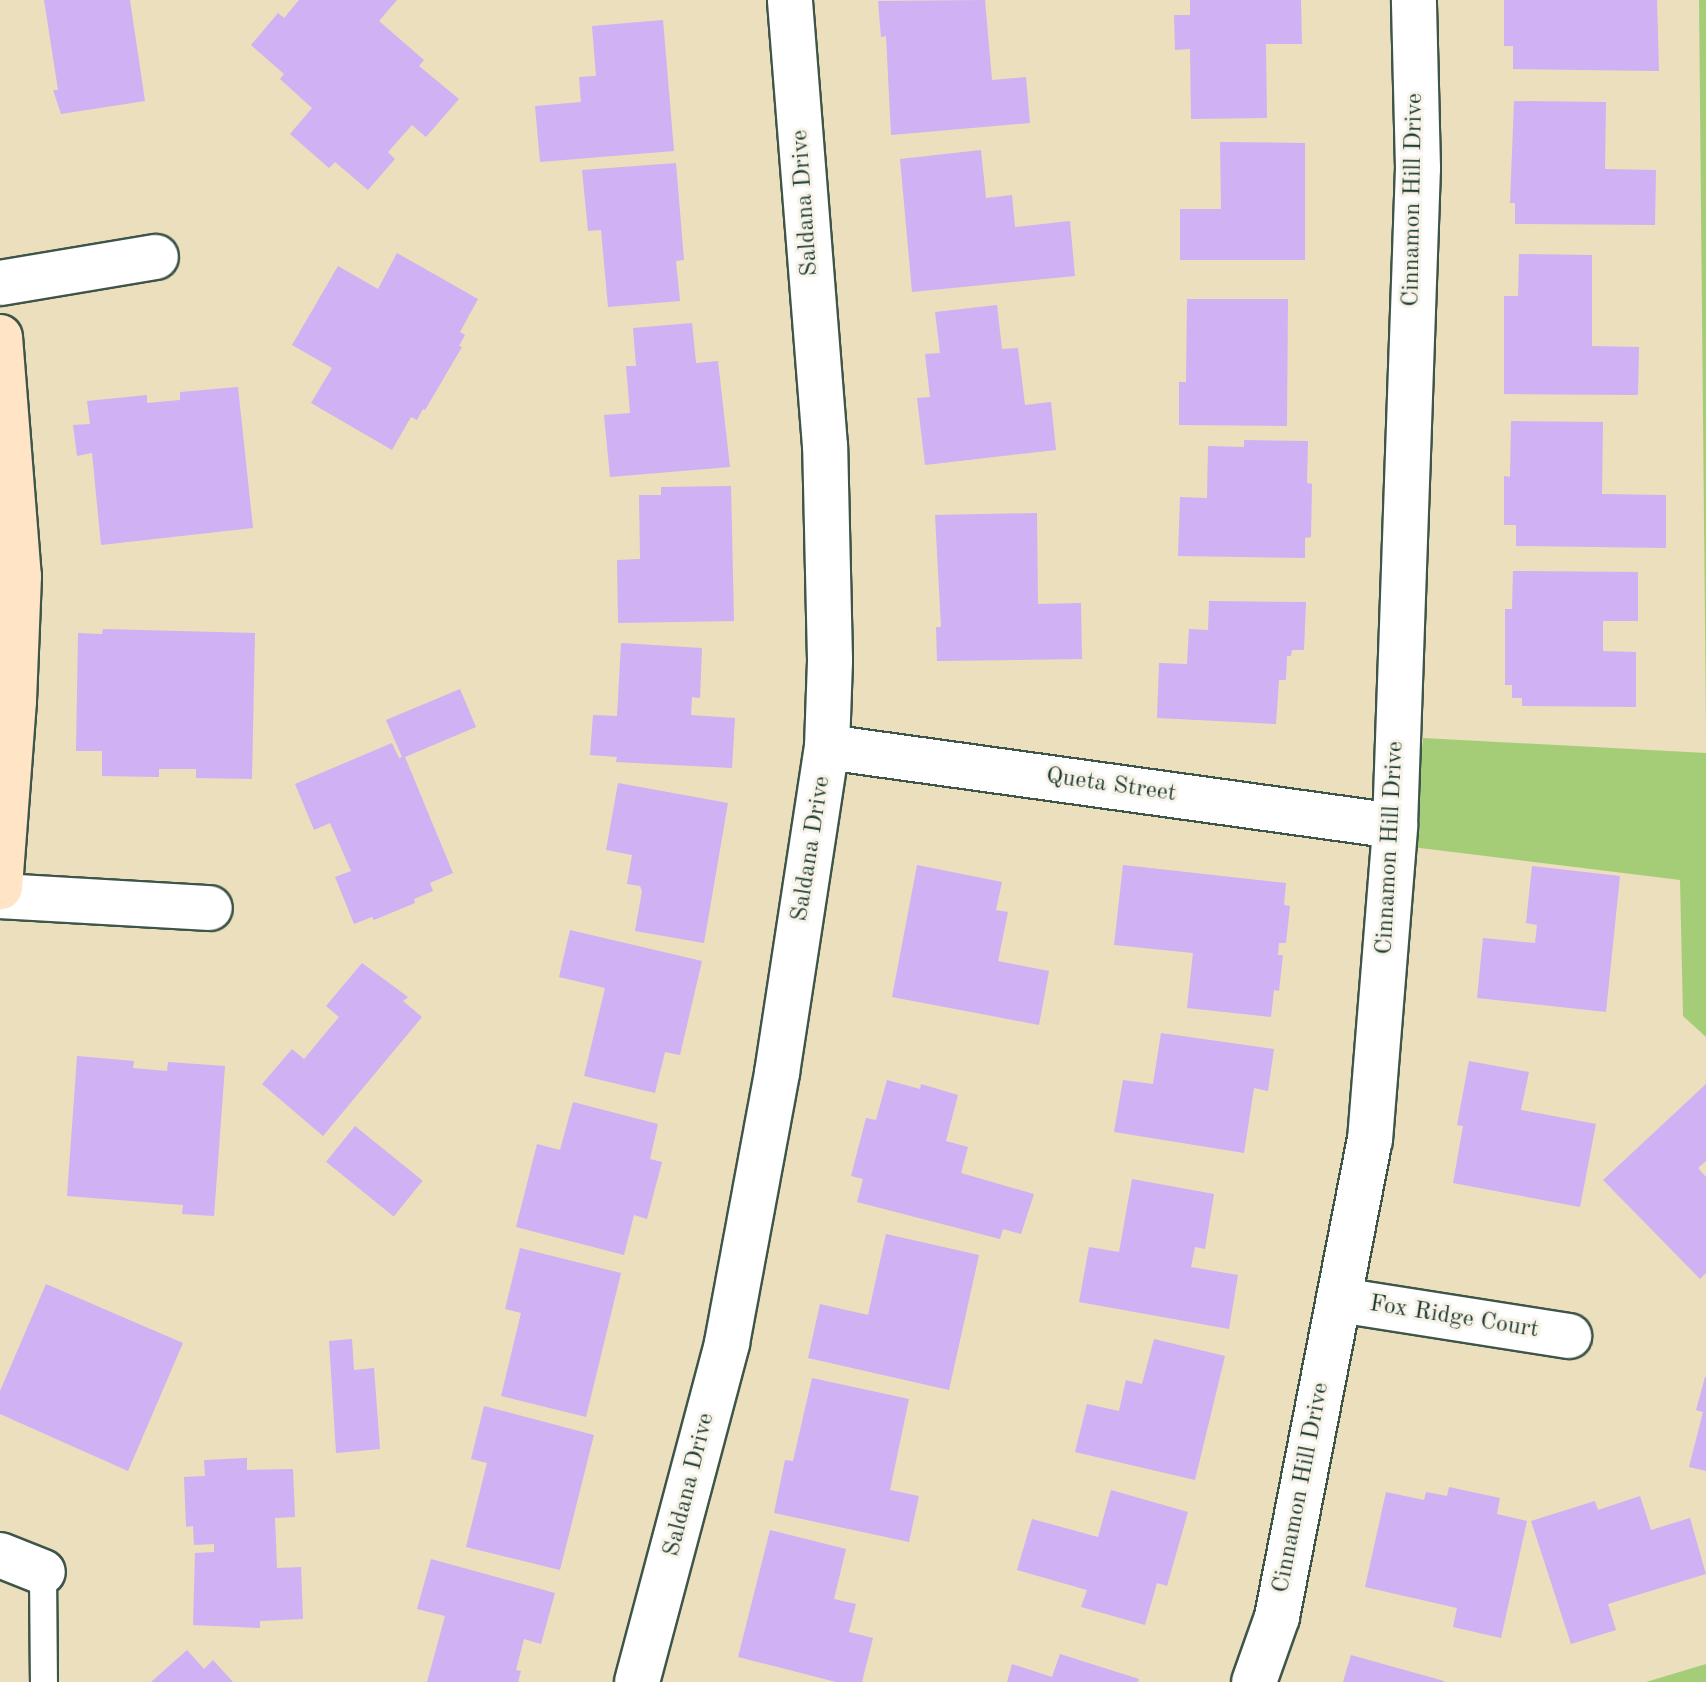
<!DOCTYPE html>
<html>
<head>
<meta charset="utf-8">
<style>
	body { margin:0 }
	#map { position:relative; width:1706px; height:1682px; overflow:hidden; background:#ebdfbd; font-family:"Old Standard TT",serif }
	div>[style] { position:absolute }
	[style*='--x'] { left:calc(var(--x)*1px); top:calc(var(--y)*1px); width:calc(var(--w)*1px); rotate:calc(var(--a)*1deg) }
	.green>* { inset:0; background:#a5cd78 }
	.building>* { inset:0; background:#cfb1f4; transform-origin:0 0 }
	.roads { filter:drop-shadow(2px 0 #3e5549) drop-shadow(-2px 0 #3e5549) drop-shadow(0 2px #3e5549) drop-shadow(0 -2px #3e5549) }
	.service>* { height:26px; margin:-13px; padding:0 13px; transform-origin:13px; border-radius:13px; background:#fff }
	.minor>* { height:44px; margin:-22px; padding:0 22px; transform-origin:22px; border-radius:22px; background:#fff }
	.secondary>* { height:44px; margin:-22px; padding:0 22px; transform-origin:22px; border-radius:22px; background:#ffe4c6 }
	span { translate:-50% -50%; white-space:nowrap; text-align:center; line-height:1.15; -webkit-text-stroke:6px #f7f3e8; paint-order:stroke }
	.street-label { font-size:24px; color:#1f3d34 }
</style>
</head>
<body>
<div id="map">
	<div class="green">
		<div style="clip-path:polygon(1699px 0,1706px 0,1706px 731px)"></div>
		<div style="clip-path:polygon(1423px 738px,1706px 753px,1706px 1037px,1683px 1016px,1680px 880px,1412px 847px)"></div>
		<div style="clip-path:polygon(1706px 1664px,1706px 1682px,1646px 1682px)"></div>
	</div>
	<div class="building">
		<div style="clip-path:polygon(44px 0,130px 0,145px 101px,61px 114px,53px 90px,58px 90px)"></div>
		<div style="clip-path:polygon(299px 0,397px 0,379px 21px,424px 60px,419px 66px,459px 99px,426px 137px,412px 125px,388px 152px,395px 159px,368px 190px,335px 162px,329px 168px,290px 134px,312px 108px,280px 79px,284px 74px,251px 45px,278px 13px,284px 18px)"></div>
		<div style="clip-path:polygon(985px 0,992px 80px,1026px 77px,1030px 123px,891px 135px,886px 36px,881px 37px,878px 1px)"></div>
		<div style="clip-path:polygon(1190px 0,1301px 0,1302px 44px,1266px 44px,1267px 118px,1191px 119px,1190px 49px,1175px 50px,1174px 15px,1190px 15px)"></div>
		<div style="clip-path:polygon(1504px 0,1657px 0,1659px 71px,1513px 69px,1513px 46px,1504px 46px)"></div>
		<div style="clip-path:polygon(663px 20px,674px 151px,540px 162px,535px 106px,581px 102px,579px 77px,596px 76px,592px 26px)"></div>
		<div style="clip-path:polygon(1514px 101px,1606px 102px,1605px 169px,1656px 170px,1655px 225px,1515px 224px,1515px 203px,1510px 203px)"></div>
		<div style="clip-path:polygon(1220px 142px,1305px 143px,1305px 260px,1180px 260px,1180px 209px,1221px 209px)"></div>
		<div style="clip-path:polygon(981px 150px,986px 198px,1012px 195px,1015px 227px,1070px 221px,1075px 276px,912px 292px,900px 159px)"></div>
		<div style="clip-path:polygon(676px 163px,684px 260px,676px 261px,680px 301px,608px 307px,601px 230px,588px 231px,582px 170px)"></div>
		<div style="clip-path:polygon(397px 253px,478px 299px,460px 332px,465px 335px,459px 346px,462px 347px,425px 410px,423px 409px,417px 420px,411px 417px,392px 450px,311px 403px,332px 368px,292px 345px,338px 266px,378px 289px)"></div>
		<div style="clip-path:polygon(1519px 254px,1592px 255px,1592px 346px,1639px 347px,1638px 395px,1504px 394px,1504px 296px,1518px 296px)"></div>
		<div style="clip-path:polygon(1187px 299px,1288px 299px,1287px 426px,1179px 425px,1179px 382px,1186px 382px)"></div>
		<div style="clip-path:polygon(997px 305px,1002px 349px,1018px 348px,1025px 405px,1051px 402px,1056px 450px,925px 465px,917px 398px,930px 397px,925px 354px,940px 353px,935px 312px)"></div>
		<div style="clip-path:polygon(692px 323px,696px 363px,718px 361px,730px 467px,610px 477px,604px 415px,630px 413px,626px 366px,636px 366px,633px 328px)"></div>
		<div style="clip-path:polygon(238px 387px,253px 528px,101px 545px,92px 453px,77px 456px,73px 425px,90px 424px,87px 401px,147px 395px,147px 403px,180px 400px,180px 392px)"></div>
		<div style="clip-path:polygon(1511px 421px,1603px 422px,1602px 494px,1666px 495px,1666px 548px,1516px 546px,1516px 525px,1504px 525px,1504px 476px,1510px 477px)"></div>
		<div style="clip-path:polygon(1244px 440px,1308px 441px,1307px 483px,1312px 484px,1311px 537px,1305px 538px,1305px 558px,1178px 556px,1180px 497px,1207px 498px,1208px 446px,1244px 447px)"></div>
		<div style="clip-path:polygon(731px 486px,734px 621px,618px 623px,617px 560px,640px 559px,639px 495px,661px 495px,661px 487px)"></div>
		<div style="clip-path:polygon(1037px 513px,1038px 604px,1081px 603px,1082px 659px,937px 661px,936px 627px,941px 627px,935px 515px)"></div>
		<div style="clip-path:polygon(1513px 571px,1638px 572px,1638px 621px,1603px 621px,1603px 651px,1636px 652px,1636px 707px,1522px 706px,1522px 698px,1512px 698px,1512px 685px,1505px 685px,1505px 609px,1512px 609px)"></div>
		<div style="clip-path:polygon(1209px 601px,1306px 602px,1304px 650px,1292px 650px,1291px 656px,1287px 656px,1286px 680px,1279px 680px,1276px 724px,1157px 718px,1159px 663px,1187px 664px,1189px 629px,1208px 630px)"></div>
		<div style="clip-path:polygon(103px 629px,255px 633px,252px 779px,196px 778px,196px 769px,159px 769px,159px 777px,102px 776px,102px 751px,76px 751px,78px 633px,102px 634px)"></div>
		<div style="clip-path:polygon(621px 643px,702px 648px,700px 698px,692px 697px,691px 715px,735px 718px,732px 768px,616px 762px,617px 757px,590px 755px,593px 715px,617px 716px)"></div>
		<div style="clip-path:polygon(460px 689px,476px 727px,405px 757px,453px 873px,430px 883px,433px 891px,414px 899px,415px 903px,374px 920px,372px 917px,354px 924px,335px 877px,351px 871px,330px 823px,314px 830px,295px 784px,392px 743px,399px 758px,402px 757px,386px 720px)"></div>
		<div style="clip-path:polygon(618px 783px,728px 803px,704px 943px,635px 931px,642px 891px,640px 886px,627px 884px,632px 855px,606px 850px)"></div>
		<div style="clip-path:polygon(917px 865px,1002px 882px,996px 910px,1008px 912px,998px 961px,1049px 971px,1039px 1025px,892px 997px)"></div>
		<div style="clip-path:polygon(1123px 865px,1286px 883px,1284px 905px,1290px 906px,1286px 943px,1279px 943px,1278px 955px,1283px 955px,1279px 991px,1274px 990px,1271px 1017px,1187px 1008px,1193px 953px,1114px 945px)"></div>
		<div style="clip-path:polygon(1532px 866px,1620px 876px,1606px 1012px,1477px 998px,1483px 938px,1535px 943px,1537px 925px,1526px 923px)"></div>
		<div style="clip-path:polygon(570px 930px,702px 961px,680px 1055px,665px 1052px,655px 1093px,584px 1076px,605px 988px,559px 977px)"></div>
		<div style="clip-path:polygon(362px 963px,408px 997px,403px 1001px,422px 1017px,323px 1136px,262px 1084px,292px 1049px,304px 1059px,339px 1017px,326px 1006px)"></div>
		<div style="clip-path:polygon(1161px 1033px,1274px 1049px,1268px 1091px,1254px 1088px,1244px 1153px,1114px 1132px,1123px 1080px,1153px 1084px)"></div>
		<div style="clip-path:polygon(77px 1056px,134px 1061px,133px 1068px,167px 1071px,168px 1062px,225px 1066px,214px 1216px,182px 1214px,183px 1205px,67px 1196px)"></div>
		<div style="clip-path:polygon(1469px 1061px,1529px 1072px,1521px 1110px,1596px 1124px,1580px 1207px,1453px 1183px,1463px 1126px,1457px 1125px)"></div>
		<div style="clip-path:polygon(887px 1080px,920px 1089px,921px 1084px,958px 1095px,946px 1141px,968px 1147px,961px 1173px,1034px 1194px,1021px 1234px,1003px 1229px,1000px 1239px,857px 1202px,863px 1179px,851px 1176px,866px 1118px,876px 1120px)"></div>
		<div style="clip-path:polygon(1706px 1084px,1706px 1161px,1698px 1168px,1706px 1177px,1706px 1273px,1700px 1279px,1603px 1180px)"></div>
		<div style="clip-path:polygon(573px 1102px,658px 1124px,650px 1159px,662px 1162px,647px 1219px,634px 1215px,624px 1255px,516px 1227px,537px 1144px,560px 1150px)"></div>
		<div style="left:355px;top:1126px;width:87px;height:46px;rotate:39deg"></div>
		<div style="clip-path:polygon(1132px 1179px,1214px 1194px,1205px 1249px,1195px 1247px,1191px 1267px,1238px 1275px,1229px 1329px,1079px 1302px,1089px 1247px,1119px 1252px)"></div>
		<div style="clip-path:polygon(886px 1234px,979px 1255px,949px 1390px,808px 1358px,820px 1304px,868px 1315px)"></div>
		<div style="clip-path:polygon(520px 1248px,621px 1273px,586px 1417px,501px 1396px,521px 1313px,505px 1309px)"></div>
		<div style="clip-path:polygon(46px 1284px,183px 1343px,128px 1471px,0 1414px,0 1391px)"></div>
		<div style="clip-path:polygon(352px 1339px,354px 1370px,374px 1368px,380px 1449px,336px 1453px,329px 1341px)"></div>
		<div style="clip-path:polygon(1154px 1339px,1225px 1356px,1195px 1480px,1075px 1452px,1087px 1404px,1119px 1411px,1126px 1380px,1142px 1384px)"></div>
		<div style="clip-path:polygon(1705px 1377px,1706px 1377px,1706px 1471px,1689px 1467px,1703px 1412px,1696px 1410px)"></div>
		<div style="clip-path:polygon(812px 1378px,909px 1399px,890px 1490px,919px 1496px,909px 1542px,774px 1513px,785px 1460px,793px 1461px)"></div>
		<div style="clip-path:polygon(484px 1406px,594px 1435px,560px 1570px,466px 1547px,487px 1463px,471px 1459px)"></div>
		<div style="clip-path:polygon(247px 1458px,247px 1470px,293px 1469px,295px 1517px,275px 1518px,277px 1568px,301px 1567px,303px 1619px,260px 1621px,260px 1628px,193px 1625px,195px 1553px,214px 1552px,214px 1544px,194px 1545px,193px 1526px,186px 1527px,184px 1477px,205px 1476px,204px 1460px)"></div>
		<div style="clip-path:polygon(1449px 1487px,1500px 1498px,1497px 1514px,1527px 1521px,1501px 1638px,1453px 1627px,1457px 1608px,1365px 1587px,1386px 1492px,1424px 1500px,1426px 1492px,1447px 1496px)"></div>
		<div style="clip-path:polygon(1111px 1490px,1188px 1512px,1167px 1586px,1157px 1583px,1145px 1625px,1081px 1607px,1087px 1590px,1017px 1570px,1032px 1519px,1098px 1537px)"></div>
		<div style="clip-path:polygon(1640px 1496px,1651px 1530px,1690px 1518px,1706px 1574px,1608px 1604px,1616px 1630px,1571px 1644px,1531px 1521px,1595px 1501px,1598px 1510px)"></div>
		<div style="clip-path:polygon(770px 1530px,846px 1549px,834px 1599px,856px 1604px,849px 1632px,873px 1638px,862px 1682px,836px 1682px,738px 1657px)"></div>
		<div style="clip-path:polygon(431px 1559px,555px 1593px,541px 1644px,524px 1639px,516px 1670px,521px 1671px,518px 1682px,427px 1682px,445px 1616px,417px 1609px)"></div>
		<div style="clip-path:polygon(187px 1650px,204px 1669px,213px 1660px,233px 1682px,151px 1682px)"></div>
		<div style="clip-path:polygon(1060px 1654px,1139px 1679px,1138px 1682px,1007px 1682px,1012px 1664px,1052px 1677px)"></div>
		<div style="clip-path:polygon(1351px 1655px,1444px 1681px,1444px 1682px,1343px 1682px)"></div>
	</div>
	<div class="roads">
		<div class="service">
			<div style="--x:43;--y:1572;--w:110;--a:89.5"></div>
		</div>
		<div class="minor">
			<div style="--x:0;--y:283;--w:158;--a:-9.5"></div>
			<div style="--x:827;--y:747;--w:573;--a:7.92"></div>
			<div style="--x:0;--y:896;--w:210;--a:3.3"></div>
			<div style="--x:1339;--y:1300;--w:233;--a:8.9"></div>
			<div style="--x:0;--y:1555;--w:46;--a:21.6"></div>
			<div style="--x:637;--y:1682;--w:351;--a:-75.1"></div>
			<div style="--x:727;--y:1343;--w:275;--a:-79.5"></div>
			<div style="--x:777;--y:1073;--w:330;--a:-81.3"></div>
			<div style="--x:827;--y:747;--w:87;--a:-88"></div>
			<div style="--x:830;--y:660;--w:214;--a:-91.3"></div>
			<div style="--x:825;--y:446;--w:447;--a:-94.5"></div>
			<div style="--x:1254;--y:1682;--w:69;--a:-70.5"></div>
			<div style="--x:1277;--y:1617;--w:486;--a:-79"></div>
			<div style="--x:1370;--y:1140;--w:315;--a:-85.4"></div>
			<div style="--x:1395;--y:826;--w:658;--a:-88"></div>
			<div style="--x:1418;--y:168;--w:168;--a:-91.4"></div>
		</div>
		<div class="secondary">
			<div style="--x:0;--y:337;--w:240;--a:85.5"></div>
			<div style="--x:19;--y:576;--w:125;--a:92.3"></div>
			<div style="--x:14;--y:701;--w:187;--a:94.3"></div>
		</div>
	</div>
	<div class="street-label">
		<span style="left:1414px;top:200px;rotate:-89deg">Cinnamon Hill Drive</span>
		<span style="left:806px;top:203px;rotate:-94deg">Saldana Drive</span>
		<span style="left:1111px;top:786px;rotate:8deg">Queta Street</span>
		<span style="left:1391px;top:848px;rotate:-87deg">Cinnamon Hill Drive</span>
		<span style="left:812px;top:849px;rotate:-81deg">Saldana Drive</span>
		<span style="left:1454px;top:1318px;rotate:9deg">Fox Ridge Court</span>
		<span style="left:690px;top:1485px;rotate:-76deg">Saldana Drive</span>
		<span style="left:1302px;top:1488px;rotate:-79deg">Cinnamon Hill Drive</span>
	</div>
</div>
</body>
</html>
